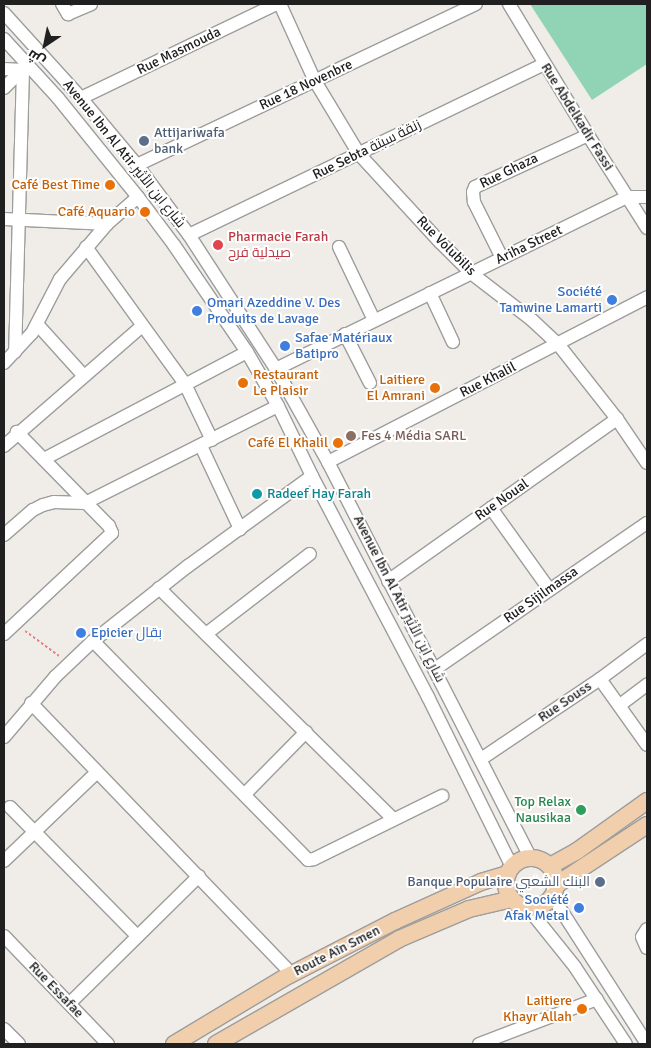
<!DOCTYPE html>
<html>
<head>
<meta charset="utf-8">
<style>
	body { margin:0 }
	#map { position:relative; width:651px; height:1048px; overflow:hidden; background:#f0ede8; font-family:Signika,Cairo,sans-serif }
	div>[style] { position:absolute }
	[style*='--x'] { left:calc(var(--x)*1px); top:calc(var(--y)*1px); width:calc(var(--w)*1px); rotate:calc(var(--a)*1deg) }
	.pitch>* { inset:0; background:#90d4b5 }
	.path>* { height:2px; margin-top:-1px; transform-origin:0; background:repeating-linear-gradient(90deg,#e98280 0 2.5px,transparent 0 5px) }
	.roads { filter:drop-shadow(1px 0 #9d9d9d) drop-shadow(-1px 0 #9d9d9d) drop-shadow(0 1px #9d9d9d) drop-shadow(0 -1px #9d9d9d) }
	.minor>* { height:12px; margin:-6px; padding:0 6px; transform-origin:6px; border-radius:6px; background:#fff }
	.major>* { height:16px; margin:-8px; padding:0 8px; transform-origin:8px; border-radius:8px; background:#f1ceac }
	.major>.ring { margin:-8px; padding:0; box-sizing:content-box; background:none; border:16px solid #f1ceac; border-radius:50% }
	.dots>* { width:14px; height:14px; translate:-50% -50%; box-sizing:border-box; border:2px solid #fff; border-radius:50% }
	span { translate:-50% -50%; white-space:nowrap; text-align:center; line-height:1.15; -webkit-text-stroke:4px #fff; paint-order:stroke }
	.street-label { font-size:14px; color:#202020 }
	.service-label { font-size:14px; color:#4e5e75 }
	.left { translate:0 -50%; text-align:left }
	.right { translate:-100% -50%; text-align:right }
	.food-label { font-size:14px; color:#c56008 }
	.health-label { font-size:14px; color:#be3a42 }
	.shop-label { font-size:14px; color:#366cbe }
	.education-label { font-size:14px; color:#785e54 }
	.culture-label { font-size:14px; color:#0d838f }
	.leisure-label { font-size:14px; color:#27864d }
	.frame { position:absolute; inset:0; border:5px solid #202020; pointer-events:none }
	.north { position:absolute; left:20px; top:20px; width:50px; height:50px; -webkit-text-stroke:4px #fff; paint-order:stroke; rotate:214deg; font-size:14px; font-weight:700; line-height:20px; text-align:center; color:#202020 }
	.north::after { content:''; display:block; margin:auto; width:18px; height:22px; background:#202020; clip-path:polygon(50% 0,100% 100%,50% 72%,0 100%) }
</style>
</head>
<body>
<div id="map">
	<div class="pitch">
		<div style="clip-path:polygon(530px 4px,647px 4px,647px 64px,592px 100px)"></div>
	</div>
	<div class="path">
		<div style="--x:25;--y:631;--w:42;--a:36.3"></div>
	</div>
	<div class="roads">
		<div class="minor">
			<div style="--x:62;--y:4;--w:12;--a:59"></div>
			<div style="--x:68;--y:14;--w:25;--a:-23"></div>
			<div style="--x:280;--y:4;--w:85;--a:65.6"></div>
			<div style="--x:315;--y:81;--w:85;--a:58.9"></div>
			<div style="--x:359;--y:154;--w:120;--a:47.4"></div>
			<div style="--x:440;--y:242;--w:44;--a:45"></div>
			<div style="--x:471;--y:273;--w:77;--a:37.6"></div>
			<div style="--x:532;--y:320;--w:35;--a:43"></div>
			<div style="--x:558;--y:344;--w:95;--a:51.8"></div>
			<div style="--x:617;--y:419;--w:53;--a:55.7"></div>
			<div style="--x:509;--y:4;--w:153;--a:58.9"></div>
			<div style="--x:588;--y:135;--w:110;--a:57.6"></div>
			<div style="--x:4;--y:13;--w:115;--a:47.8"></div>
			<div style="--x:81;--y:98;--w:87;--a:50.1"></div>
			<div style="--x:137;--y:165;--w:87;--a:53.4"></div>
			<div style="--x:189;--y:235;--w:160;--a:57"></div>
			<div style="--x:276;--y:369;--w:107;--a:60.8"></div>
			<div style="--x:328;--y:462;--w:445;--a:62.9"></div>
			<div style="--x:4;--y:39;--w:80;--a:47.5"></div>
			<div style="--x:58;--y:98;--w:127;--a:51.1"></div>
			<div style="--x:138;--y:197;--w:60;--a:53.1"></div>
			<div style="--x:174;--y:245;--w:130;--a:55.7"></div>
			<div style="--x:247;--y:352;--w:62;--a:60.1"></div>
			<div style="--x:278;--y:406;--w:78;--a:64.1"></div>
			<div style="--x:312;--y:476;--w:250;--a:62.3"></div>
			<div style="--x:428;--y:697;--w:190;--a:63.7"></div>
			<div style="--x:4;--y:69;--w:19;--a:3"></div>
			<div style="--x:23;--y:70;--w:282;--a:91.6"></div>
			<div style="--x:4;--y:88;--w:30;--a:-45"></div>
			<div style="--x:81;--y:98;--w:216;--a:-25.7"></div>
			<div style="--x:137;--y:165;--w:375;--a:-25.4"></div>
			<div style="--x:4;--y:219;--w:103;--a:2.8"></div>
			<div style="--x:189;--y:235;--w:394;--a:-25.7"></div>
			<div style="--x:86;--y:247;--w:169;--a:54.1"></div>
			<div style="--x:185;--y:384;--w:62;--a:64.3"></div>
			<div style="--x:339;--y:247;--w:81;--a:64.4"></div>
			<div style="--x:502;--y:258;--w:63;--a:-116.6"></div>
			<div style="--x:474;--y:202;--w:10;--a:-96"></div>
			<div style="--x:473;--y:192;--w:5;--a:-68"></div>
			<div style="--x:475;--y:187;--w:124;--a:-24.7"></div>
			<div style="--x:430;--y:293;--w:54;--a:64.9"></div>
			<div style="--x:37;--y:324;--w:70;--a:47.9"></div>
			<div style="--x:345;--y:334;--w:55;--a:63"></div>
			<div style="--x:4;--y:363;--w:41;--a:-47"></div>
			<div style="--x:32;--y:333;--w:61;--a:-62.6"></div>
			<div style="--x:60;--y:279;--w:72;--a:-49.5"></div>
			<div style="--x:107;--y:224;--w:41;--a:-41.1"></div>
			<div style="--x:276;--y:369;--w:391;--a:-26.1"></div>
			<div style="--x:627;--y:197;--w:20;--a:0"></div>
			<div style="--x:4;--y:446;--w:183;--a:-41"></div>
			<div style="--x:201;--y:446;--w:92;--a:64.8"></div>
			<div style="--x:44;--y:459;--w:229;--a:-27.8"></div>
			<div style="--x:328;--y:462;--w:359;--a:-27.3"></div>
			<div style="--x:491;--y:508;--w:100;--a:54.4"></div>
			<div style="--x:4;--y:535;--w:38;--a:-41"></div>
			<div style="--x:33;--y:510;--w:11;--a:-27"></div>
			<div style="--x:43;--y:505;--w:11;--a:-15"></div>
			<div style="--x:54;--y:502;--w:31;--a:2"></div>
			<div style="--x:85;--y:503;--w:216;--a:-26.7"></div>
			<div style="--x:388;--y:581;--w:281;--a:-35.3"></div>
			<div style="--x:159;--y:588;--w:329;--a:44.6"></div>
			<div style="--x:4;--y:634;--w:148;--a:-43.1"></div>
			<div style="--x:112;--y:533;--w:8;--a:-113"></div>
			<div style="--x:109;--y:526;--w:132;--a:-134.4"></div>
			<div style="--x:206;--y:634;--w:131;--a:-37.6"></div>
			<div style="--x:93;--y:641;--w:307;--a:45.5"></div>
			<div style="--x:308;--y:860;--w:6;--a:-9"></div>
			<div style="--x:314;--y:859;--w:143;--a:-26.2"></div>
			<div style="--x:435;--y:669;--w:257;--a:-34.6"></div>
			<div style="--x:600;--y:679;--w:81;--a:54.5"></div>
			<div style="--x:31;--y:703;--w:376;--a:46.1"></div>
			<div style="--x:620;--y:705;--w:34;--a:-37"></div>
			<div style="--x:4;--y:737;--w:79;--a:-49.6"></div>
			<div style="--x:55;--y:677;--w:52;--a:-43.5"></div>
			<div style="--x:93;--y:641;--w:121;--a:-38.3"></div>
			<div style="--x:188;--y:566;--w:153;--a:-36"></div>
			<div style="--x:481;--y:759;--w:143;--a:-33.9"></div>
			<div style="--x:600;--y:679;--w:59;--a:-36.7"></div>
			<div style="--x:245;--y:794;--w:87;--a:-45.5"></div>
			<div style="--x:10;--y:807;--w:181;--a:45.4"></div>
			<div style="--x:4;--y:861;--w:129;--a:-43.7"></div>
			<div style="--x:552;--y:896;--w:176;--a:57.3"></div>
			<div style="--x:527;--y:907;--w:77;--a:51.3"></div>
			<div style="--x:575;--y:967;--w:92;--a:56.5"></div>
			<div style="--x:647;--y:929;--w:9;--a:122"></div>
			<div style="--x:642;--y:937;--w:12;--a:66"></div>
			<div style="--x:4;--y:936;--w:150;--a:46.1"></div>
			<div style="--x:70;--y:1003;--w:181;--a:-44.6"></div>
			<div style="--x:4;--y:1029;--w:21;--a:45"></div>
			<div style="--x:479;--y:1044;--w:126;--a:-20.9"></div>
		</div>
		<div class="major">
			<div class="ring" style="left:506px;top:858px;width:34px;height:34px"></div>
			<div style="--x:550;--y:866;--w:31;--a:-29"></div>
			<div style="--x:577;--y:851;--w:86;--a:-35.5"></div>
			<div style="--x:556;--y:885;--w:109;--a:-33.4"></div>
			<div style="--x:174;--y:1044;--w:128;--a:-31"></div>
			<div style="--x:284;--y:978;--w:125;--a:-27.2"></div>
			<div style="--x:395;--y:921;--w:94;--a:-24.4"></div>
			<div style="--x:481;--y:882;--w:28;--a:-17"></div>
			<div style="--x:216;--y:1044;--w:211;--a:-29.8"></div>
			<div style="--x:399;--y:939;--w:76;--a:-23.2"></div>
			<div style="--x:469;--y:909;--w:44;--a:-13.1"></div>
		</div>
	</div>
	<div class="dots">
		<div style="left:144px;top:141px;background:#5c6f8a"></div>
		<div style="left:110px;top:185px;background:#e8710a"></div>
		<div style="left:145px;top:212px;background:#e8710a"></div>
		<div style="left:218px;top:245px;background:#e0444e"></div>
		<div style="left:612px;top:300px;background:#3f7fe0"></div>
		<div style="left:197px;top:311px;background:#3f7fe0"></div>
		<div style="left:285px;top:346px;background:#3f7fe0"></div>
		<div style="left:243px;top:383px;background:#e8710a"></div>
		<div style="left:435px;top:388px;background:#e8710a"></div>
		<div style="left:351px;top:436px;background:#8d6e63"></div>
		<div style="left:338px;top:443px;background:#e8710a"></div>
		<div style="left:257px;top:494px;background:#0f9aa8"></div>
		<div style="left:81px;top:633px;background:#3f7fe0"></div>
		<div style="left:581px;top:810px;background:#2e9e5b"></div>
		<div style="left:600px;top:882px;background:#5c6f8a"></div>
		<div style="left:579px;top:908px;background:#3f7fe0"></div>
		<div style="left:582px;top:1009px;background:#e8710a"></div>
	</div>
	<div class="street-label">
		<span style="left:179px;top:51px;rotate:-26deg">Rue Masmouda</span>
		<span style="left:306px;top:85px;rotate:-25deg">Rue 18 Novenbre</span>
		<span style="left:577px;top:117px;rotate:58deg">Rue Abdelkadir Fassi</span>
		<span style="left:367px;top:150px;rotate:-26deg">Rue Sebta زنقة سبتة</span>
		<span style="left:124px;top:154px;rotate:51deg">Avenue Ibn Al Atir شارع ابن الأثير</span>
		<span style="left:509px;top:171px;rotate:-26deg">Rue Ghaza</span>
		<span style="left:529px;top:245px;rotate:-26deg">Ariha Street</span>
		<span style="left:446px;top:246px;rotate:45deg">Rue Volubilis</span>
		<span style="left:488px;top:380px;rotate:-27deg">Rue Khalil</span>
		<span style="left:502px;top:500px;rotate:-35deg">Rue Noual</span>
		<span style="left:541px;top:595px;rotate:-35deg">Rue Sijilmassa</span>
		<span style="left:399px;top:599px;rotate:63deg">Avenue Ibn Al Atir شارع ابن الأثير</span>
		<span style="left:565px;top:702px;rotate:-34deg">Rue Souss</span>
		<span style="left:337px;top:951px;rotate:-27deg">Route Aïn Smen</span>
		<span style="left:56px;top:990px;rotate:46deg">Rue Essafae</span>
	</div>
	<div class="service-label">
		<span class="left" style="left:154px;top:141px">Attijariwafa<br>bank</span>
		<span class="right" style="left:590px;top:882px">Banque Populaire البنك الشعبي</span>
	</div>
	<div class="food-label">
		<span class="right" style="left:100px;top:185px">Café Best Time</span>
		<span class="right" style="left:135px;top:212px">Café Aquario</span>
		<span class="left" style="left:253px;top:383px">Restaurant<br>Le Plaisir</span>
		<span class="right" style="left:425px;top:388px">Laitiere<br>El Amrani</span>
		<span class="right" style="left:328px;top:443px">Café El Khalil</span>
		<span class="right" style="left:572px;top:1009px">Laitiere<br>Khayr Allah</span>
	</div>
	<div class="health-label">
		<span class="left" style="left:228px;top:245px">Pharmacie Farah<br>صيدلية فرح</span>
	</div>
	<div class="shop-label">
		<span class="right" style="left:602px;top:300px">Société<br>Tamwine Lamarti</span>
		<span class="left" style="left:207px;top:311px">Omari Azeddine V. Des<br>Produits de Lavage</span>
		<span class="left" style="left:295px;top:346px">Safae Matériaux<br>Batipro</span>
		<span class="left" style="left:91px;top:633px">Epicier بقال</span>
		<span class="right" style="left:569px;top:908px">Société<br>Afak Metal</span>
	</div>
	<div class="education-label">
		<span class="left" style="left:361px;top:436px">Fes 4 Média SARL</span>
	</div>
	<div class="culture-label">
		<span class="left" style="left:267px;top:494px">Radeef Hay Farah</span>
	</div>
	<div class="leisure-label">
		<span class="right" style="left:571px;top:810px">Top Relax<br>Nausikaa</span>
	</div>
	<div class="frame"></div>
	<div class="north">ش</div>
</div>
</body>
</html>
